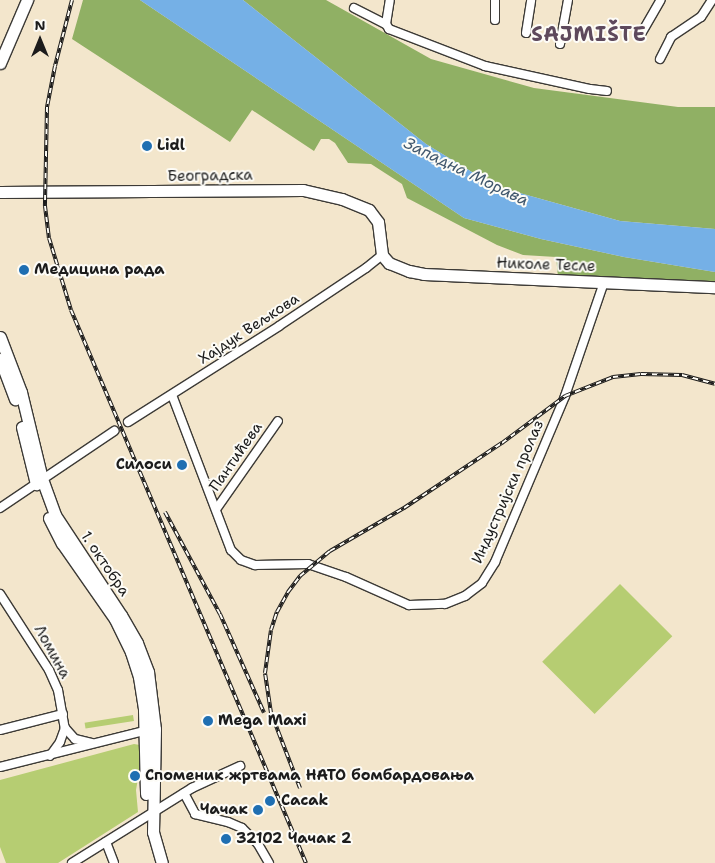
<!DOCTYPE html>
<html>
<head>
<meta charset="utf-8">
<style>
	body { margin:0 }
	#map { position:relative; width:715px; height:863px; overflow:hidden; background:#f3e6cc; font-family:"Shantell Sans",sans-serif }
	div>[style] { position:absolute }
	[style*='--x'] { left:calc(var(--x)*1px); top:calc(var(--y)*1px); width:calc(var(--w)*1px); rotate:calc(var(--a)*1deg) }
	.green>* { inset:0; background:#b6cd72; transform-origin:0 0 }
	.forest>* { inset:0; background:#90b064 }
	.water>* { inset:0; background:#75b0e6 }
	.roads { filter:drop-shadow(1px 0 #3c3a36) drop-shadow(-1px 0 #3c3a36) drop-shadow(0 1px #3c3a36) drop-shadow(0 -1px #3c3a36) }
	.street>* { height:8px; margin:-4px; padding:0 4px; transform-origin:4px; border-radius:4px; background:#fff }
	.secondary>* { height:11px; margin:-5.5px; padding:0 5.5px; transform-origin:5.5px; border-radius:5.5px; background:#fff }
	.rail>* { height:4px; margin-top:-2px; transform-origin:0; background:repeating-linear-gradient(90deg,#fdfcf7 0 5.5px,#1c1c1c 0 11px); box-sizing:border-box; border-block:1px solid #1c1c1c }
	.dots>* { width:14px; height:14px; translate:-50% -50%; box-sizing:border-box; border:2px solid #fdfcf7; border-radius:50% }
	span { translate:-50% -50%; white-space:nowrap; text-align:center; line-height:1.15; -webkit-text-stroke:4px #fdfcf7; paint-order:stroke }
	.poi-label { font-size:15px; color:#1c1c1c; font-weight:700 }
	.left { translate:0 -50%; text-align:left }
	.right { translate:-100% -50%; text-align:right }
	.street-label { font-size:15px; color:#1c1c1c }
	.water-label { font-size:16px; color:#40576d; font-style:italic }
	.district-label { font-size:20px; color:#5e495c; font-weight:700; letter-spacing:1px }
	.north { position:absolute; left:15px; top:15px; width:50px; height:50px; -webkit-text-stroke:4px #fdfcf7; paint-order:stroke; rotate:0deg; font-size:14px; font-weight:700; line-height:20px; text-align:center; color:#1c1c1c }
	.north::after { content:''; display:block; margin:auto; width:18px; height:22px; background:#1c1c1c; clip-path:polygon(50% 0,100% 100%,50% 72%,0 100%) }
</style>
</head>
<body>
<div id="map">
	<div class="green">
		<div style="left:620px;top:584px;width:74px;height:110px;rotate:45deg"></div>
		<div style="left:133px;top:715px;width:6px;height:49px;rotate:81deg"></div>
		<div style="clip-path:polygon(134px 744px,140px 745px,142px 755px,136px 790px,138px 812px,58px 863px,6px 863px,0 847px,0 780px)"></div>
	</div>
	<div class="forest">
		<div style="clip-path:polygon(83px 0,140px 0,464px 218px,541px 239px,624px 257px,715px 272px,715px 284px,558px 277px,556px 257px,523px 255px,497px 245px,407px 198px,402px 184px,371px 164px,348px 163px,335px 143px,329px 139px,321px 139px,314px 151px,252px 110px,230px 142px,72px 39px)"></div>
		<div style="clip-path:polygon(243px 0,326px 0,431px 59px,534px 88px,678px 107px,715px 107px,715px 229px,620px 221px,495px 186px,426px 144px)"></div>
	</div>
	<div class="water">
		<div style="clip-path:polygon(140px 0,243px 0,426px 144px,495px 186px,620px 221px,715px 229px,715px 272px,624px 257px,541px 239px,464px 218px)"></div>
	</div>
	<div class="roads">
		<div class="street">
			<div style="--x:495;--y:0;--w:20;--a:90"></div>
			<div style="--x:354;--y:8;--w:36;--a:27"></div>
			<div style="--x:386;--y:24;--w:6;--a:59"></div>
			<div style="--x:389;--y:29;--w:103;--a:21.1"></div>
			<div style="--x:485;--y:66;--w:107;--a:12.4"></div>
			<div style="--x:590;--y:89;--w:17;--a:7"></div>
			<div style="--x:386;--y:24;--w:24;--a:-81"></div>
			<div style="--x:526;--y:33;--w:33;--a:-81"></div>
			<div style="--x:641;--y:34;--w:39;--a:-60"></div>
			<div style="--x:560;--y:44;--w:45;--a:-79.7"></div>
			<div style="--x:660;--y:59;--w:25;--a:-63"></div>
			<div style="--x:671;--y:37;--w:36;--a:-34"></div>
			<div style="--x:701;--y:17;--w:20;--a:-57"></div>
			<div style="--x:172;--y:395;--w:166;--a:69.2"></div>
			<div style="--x:231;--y:550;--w:14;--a:45"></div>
			<div style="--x:241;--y:560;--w:15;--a:20"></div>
			<div style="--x:255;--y:565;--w:53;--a:-1.1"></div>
			<div style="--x:308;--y:564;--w:40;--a:18.9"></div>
			<div style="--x:346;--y:577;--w:69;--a:24"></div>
			<div style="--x:409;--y:605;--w:36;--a:-2"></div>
			<div style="--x:445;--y:604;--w:22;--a:-22"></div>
			<div style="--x:465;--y:596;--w:21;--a:-37"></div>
			<div style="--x:482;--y:583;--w:25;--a:-58"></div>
			<div style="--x:495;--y:562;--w:180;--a:-67.1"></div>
			<div style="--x:565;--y:396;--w:120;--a:-71.1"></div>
			<div style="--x:128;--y:422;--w:179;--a:-32.4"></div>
			<div style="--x:279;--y:326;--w:105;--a:-33.7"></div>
			<div style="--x:366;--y:268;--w:21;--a:-39"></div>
			<div style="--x:0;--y:508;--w:138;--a:-34"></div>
			<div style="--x:217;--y:508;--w:106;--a:-55"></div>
			<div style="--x:0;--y:594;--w:90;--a:57.2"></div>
			<div style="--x:49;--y:670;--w:22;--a:66"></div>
			<div style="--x:58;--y:690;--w:39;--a:80"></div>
			<div style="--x:65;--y:728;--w:15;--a:110"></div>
			<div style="--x:60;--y:742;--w:17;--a:126"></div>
			<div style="--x:65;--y:728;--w:15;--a:48"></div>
			<div style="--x:75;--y:739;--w:17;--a:13"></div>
			<div style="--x:0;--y:730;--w:65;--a:-14.3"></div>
			<div style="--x:0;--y:767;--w:153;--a:-14"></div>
			<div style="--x:184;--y:793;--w:24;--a:62"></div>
			<div style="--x:195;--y:814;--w:34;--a:14"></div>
			<div style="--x:228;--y:822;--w:15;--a:23"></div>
			<div style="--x:242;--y:828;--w:23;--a:45"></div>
			<div style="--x:258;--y:844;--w:22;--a:60"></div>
			<div style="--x:106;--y:842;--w:22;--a:69"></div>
			<div style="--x:72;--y:863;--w:142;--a:-32"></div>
			<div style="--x:192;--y:788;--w:53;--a:-24.6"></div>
		</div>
		<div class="secondary">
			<div style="--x:0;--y:63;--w:69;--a:-66.8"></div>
			<div style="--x:0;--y:192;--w:303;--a:-0.4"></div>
			<div style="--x:303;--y:190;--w:40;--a:13"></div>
			<div style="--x:342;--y:199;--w:29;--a:22"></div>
			<div style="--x:369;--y:210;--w:15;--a:53"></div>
			<div style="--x:378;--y:222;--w:33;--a:83"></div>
			<div style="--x:382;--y:255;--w:11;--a:49"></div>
			<div style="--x:389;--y:263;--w:22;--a:22"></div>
			<div style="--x:409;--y:271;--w:15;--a:11"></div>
			<div style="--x:424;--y:274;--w:291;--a:2.6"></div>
			<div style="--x:0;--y:337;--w:59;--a:69.1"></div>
			<div style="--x:21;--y:392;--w:89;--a:76.4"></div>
			<div style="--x:42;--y:479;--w:38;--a:70"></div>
			<div style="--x:55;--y:515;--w:120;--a:56.6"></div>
			<div style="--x:121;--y:615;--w:32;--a:60"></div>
			<div style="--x:137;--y:643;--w:31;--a:69"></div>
			<div style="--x:148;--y:672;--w:57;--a:83"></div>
			<div style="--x:155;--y:729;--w:103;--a:91.1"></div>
			<div style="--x:153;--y:832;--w:32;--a:74"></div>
			<div style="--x:0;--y:359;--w:43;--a:69.4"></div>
			<div style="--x:22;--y:427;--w:59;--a:76.2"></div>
			<div style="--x:49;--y:518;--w:28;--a:63"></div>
			<div style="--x:62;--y:543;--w:93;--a:55.1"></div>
			<div style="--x:115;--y:619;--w:37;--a:64"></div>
			<div style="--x:131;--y:652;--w:26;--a:72"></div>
			<div style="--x:139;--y:677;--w:33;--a:81"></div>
			<div style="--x:144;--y:710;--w:84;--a:88.6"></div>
		</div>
	</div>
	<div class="rail">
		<div style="--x:72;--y:0;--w:68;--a:104.4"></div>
		<div style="--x:55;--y:66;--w:42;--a:101"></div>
		<div style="--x:47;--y:107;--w:99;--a:91.2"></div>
		<div style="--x:45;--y:206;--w:32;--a:83"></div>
		<div style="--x:49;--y:238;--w:75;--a:73"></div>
		<div style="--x:71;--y:310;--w:601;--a:66.98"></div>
		<div style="--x:165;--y:512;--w:116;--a:61.7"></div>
		<div style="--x:220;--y:614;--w:108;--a:66"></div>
		<div style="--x:300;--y:788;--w:80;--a:-111.1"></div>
		<div style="--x:271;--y:713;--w:40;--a:-98.5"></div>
		<div style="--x:265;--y:673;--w:43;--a:-82.1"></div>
		<div style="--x:271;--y:630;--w:19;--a:-72"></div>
		<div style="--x:277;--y:612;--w:23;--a:-61"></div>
		<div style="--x:288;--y:592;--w:20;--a:-53"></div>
		<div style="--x:300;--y:576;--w:39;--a:-40"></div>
		<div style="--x:330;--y:551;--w:86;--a:-30.2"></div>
		<div style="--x:404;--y:508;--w:118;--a:-33.6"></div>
		<div style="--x:502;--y:443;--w:79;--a:-36.7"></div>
		<div style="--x:565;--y:396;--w:52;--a:-21.6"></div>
		<div style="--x:613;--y:377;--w:28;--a:-6"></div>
		<div style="--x:641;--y:374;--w:41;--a:1.4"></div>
		<div style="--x:682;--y:375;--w:34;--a:15"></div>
	</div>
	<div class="dots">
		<div style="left:147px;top:146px;background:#1f6fb2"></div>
		<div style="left:24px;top:270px;background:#1f6fb2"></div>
		<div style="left:182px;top:465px;background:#1f6fb2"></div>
		<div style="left:208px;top:721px;background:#1f6fb2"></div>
		<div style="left:135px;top:776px;background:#1f6fb2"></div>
		<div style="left:270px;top:801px;background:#1f6fb2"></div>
		<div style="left:258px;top:810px;background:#1f6fb2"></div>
		<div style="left:226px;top:839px;background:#1f6fb2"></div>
	</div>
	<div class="poi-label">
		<span class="left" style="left:157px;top:146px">Lidl</span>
		<span class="left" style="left:34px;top:270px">Медицина рада</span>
		<span class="right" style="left:172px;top:465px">Силоси</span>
		<span class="left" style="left:218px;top:721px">Mega Maxi</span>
		<span class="left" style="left:145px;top:776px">Споменик жртвама НАТО бомбардовања</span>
		<span class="left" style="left:281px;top:801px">Cacak</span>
		<span class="right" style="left:248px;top:810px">Чачак</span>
		<span class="left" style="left:236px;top:839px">32102 Чачак 2</span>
	</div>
	<div class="street-label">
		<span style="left:210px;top:176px;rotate:-1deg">Београдска</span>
		<span style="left:546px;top:265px;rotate:2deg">Николе Тесле</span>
		<span style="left:249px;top:329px;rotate:-33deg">Хајдук Вељкова</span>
		<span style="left:236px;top:457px;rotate:-55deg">Пантићева</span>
		<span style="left:508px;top:492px;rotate:-66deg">Индустријски пролаз</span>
		<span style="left:105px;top:564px;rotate:56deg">1. октобра</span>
		<span style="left:52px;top:652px;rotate:61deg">Ломина</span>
	</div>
	<div class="water-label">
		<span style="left:466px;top:172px;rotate:26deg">Западна Морава</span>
	</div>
	<div class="district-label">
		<span style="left:589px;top:34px">SAJMIŠTE</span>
	</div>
	<div class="north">N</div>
</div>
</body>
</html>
